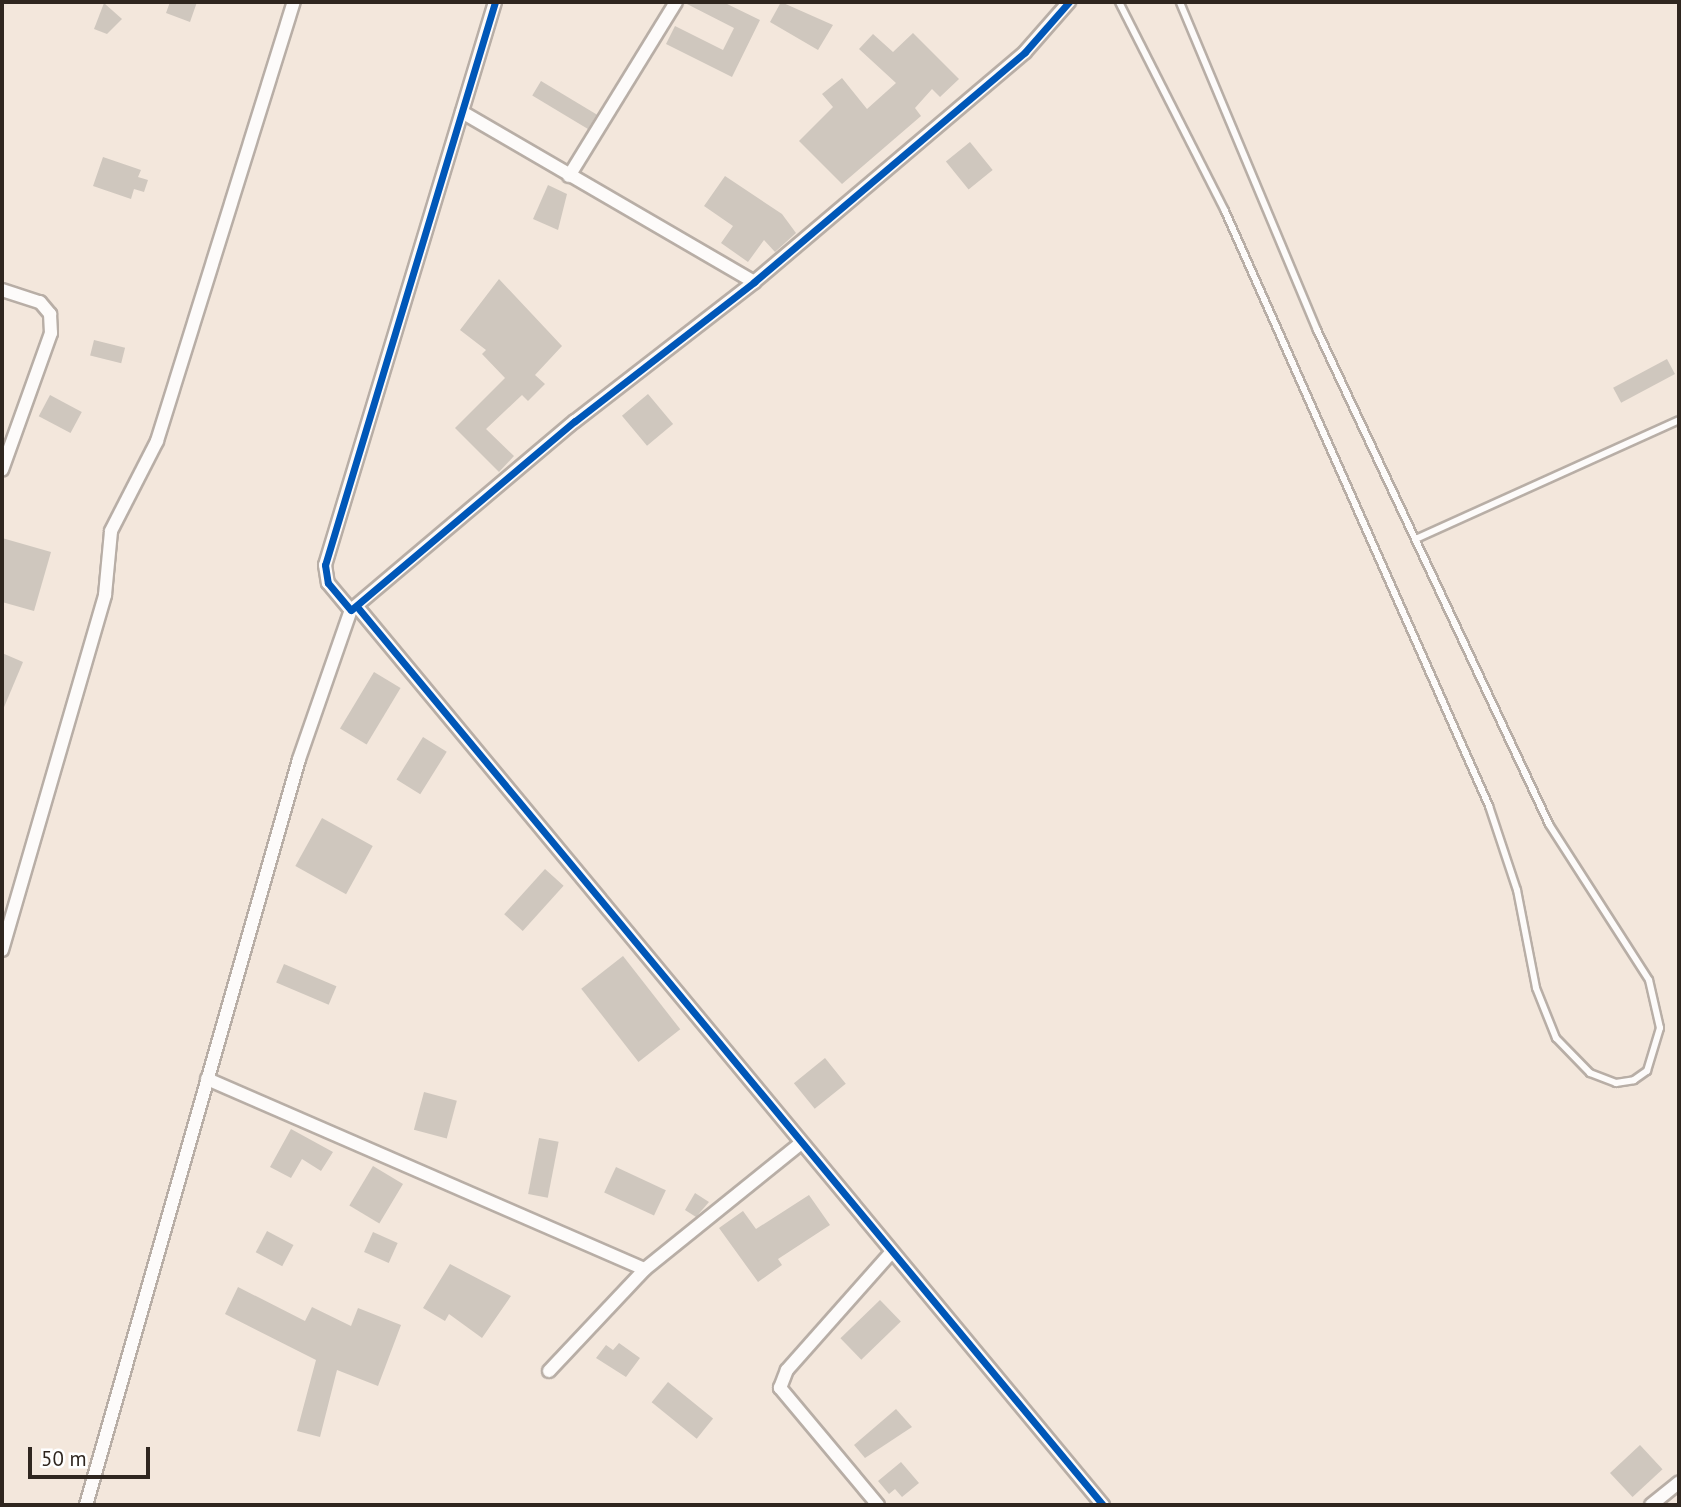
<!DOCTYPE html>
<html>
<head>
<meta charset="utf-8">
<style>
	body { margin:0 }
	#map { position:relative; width:1681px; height:1507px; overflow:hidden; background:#f3e7dc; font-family:"PT Sans",sans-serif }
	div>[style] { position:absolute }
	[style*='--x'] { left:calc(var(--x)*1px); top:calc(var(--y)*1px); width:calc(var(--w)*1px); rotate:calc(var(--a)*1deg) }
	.building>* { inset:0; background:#cfc7be; transform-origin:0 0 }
	.roads { filter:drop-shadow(2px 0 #b8aea6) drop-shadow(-2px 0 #b8aea6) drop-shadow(0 2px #b8aea6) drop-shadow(0 -2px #b8aea6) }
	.service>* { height:6px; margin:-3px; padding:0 3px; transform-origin:3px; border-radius:3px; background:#fdfbfa }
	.minor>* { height:12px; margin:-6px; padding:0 6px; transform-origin:6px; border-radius:6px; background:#fdfbfa }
	.cycleway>* { height:7px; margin:-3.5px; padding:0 3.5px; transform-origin:3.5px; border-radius:3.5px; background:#0057b8 }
	span { translate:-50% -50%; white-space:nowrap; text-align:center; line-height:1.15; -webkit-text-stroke:7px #fff; paint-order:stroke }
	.frame { position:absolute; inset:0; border:4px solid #2f261f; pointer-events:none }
	.scale { position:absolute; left:28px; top:1447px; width:122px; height:32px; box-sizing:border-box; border:4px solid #2f261f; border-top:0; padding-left:9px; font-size:21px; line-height:24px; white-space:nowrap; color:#2f261f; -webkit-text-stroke:5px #fff; paint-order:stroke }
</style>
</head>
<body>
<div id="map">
	<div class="building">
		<div style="clip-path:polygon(170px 2px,197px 2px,190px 22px,166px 13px)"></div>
		<div style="clip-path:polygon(723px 2px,760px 20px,732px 77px,666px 44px,675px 26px,723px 50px,734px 28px,685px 3px)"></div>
		<div style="clip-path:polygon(781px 2px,833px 25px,818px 50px,770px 22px)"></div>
		<div style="clip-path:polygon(104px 3px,122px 19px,107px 34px,94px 29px)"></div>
		<div style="clip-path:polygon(913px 33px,959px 79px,940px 97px,932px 89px,915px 108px,921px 116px,842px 184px,799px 141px,833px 107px,822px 94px,842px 78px,867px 109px,896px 83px,859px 49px,873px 34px,893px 52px)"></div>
		<div style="left:541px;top:81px;width:65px;height:17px;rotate:31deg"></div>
		<div style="left:970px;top:142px;width:36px;height:31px;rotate:51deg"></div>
		<div style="clip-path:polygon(103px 157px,141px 170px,138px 177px,148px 180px,144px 192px,134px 189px,131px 199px,93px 186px)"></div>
		<div style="clip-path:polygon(725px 176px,782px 214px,796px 233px,775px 252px,764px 240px,748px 262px,721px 243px,733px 226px,704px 206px)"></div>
		<div style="clip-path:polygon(548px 185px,567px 194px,558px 230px,533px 219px)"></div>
		<div style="clip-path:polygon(499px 279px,562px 346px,535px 375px,545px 384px,528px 401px,522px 395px,486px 429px,514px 456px,499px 472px,455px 428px,505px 378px,482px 354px,486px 350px,460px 330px)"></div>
		<div style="left:94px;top:340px;width:32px;height:16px;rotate:14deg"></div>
		<div style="left:1667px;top:359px;width:17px;height:61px;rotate:62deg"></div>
		<div style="left:648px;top:394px;width:39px;height:34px;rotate:50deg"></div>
		<div style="left:50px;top:395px;width:36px;height:24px;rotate:28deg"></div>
		<div style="clip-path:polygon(2px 538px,51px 552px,34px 611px,2px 602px)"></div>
		<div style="clip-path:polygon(2px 653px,23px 662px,2px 712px)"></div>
		<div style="left:374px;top:672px;width:31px;height:66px;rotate:31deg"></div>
		<div style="left:423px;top:737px;width:28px;height:50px;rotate:32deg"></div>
		<div style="left:322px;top:818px;width:58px;height:55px;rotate:29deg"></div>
		<div style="left:545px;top:869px;width:25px;height:61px;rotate:42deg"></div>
		<div style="left:623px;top:956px;width:93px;height:53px;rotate:52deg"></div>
		<div style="left:284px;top:964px;width:57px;height:20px;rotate:23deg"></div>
		<div style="left:825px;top:1058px;width:33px;height:40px;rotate:51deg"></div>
		<div style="left:424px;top:1092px;width:34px;height:39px;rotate:15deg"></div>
		<div style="clip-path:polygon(291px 1129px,333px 1152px,321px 1171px,302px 1159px,291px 1178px,270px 1167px)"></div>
		<div style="left:539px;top:1138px;width:20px;height:57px;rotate:11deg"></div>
		<div style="left:373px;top:1166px;width:35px;height:46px;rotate:31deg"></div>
		<div style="left:616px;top:1167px;width:55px;height:28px;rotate:25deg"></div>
		<div style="clip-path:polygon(695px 1193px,709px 1202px,696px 1217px,685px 1210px)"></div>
		<div style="clip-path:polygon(809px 1195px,830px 1225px,778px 1259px,782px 1265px,758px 1282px,719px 1228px,743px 1211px,756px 1229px)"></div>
		<div style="left:267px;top:1231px;width:30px;height:24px;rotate:28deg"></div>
		<div style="left:373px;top:1232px;width:27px;height:22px;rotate:24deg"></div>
		<div style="clip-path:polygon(450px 1264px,511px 1296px,482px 1338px,449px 1314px,445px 1321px,423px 1308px)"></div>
		<div style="clip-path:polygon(238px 1287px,305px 1321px,312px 1307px,351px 1326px,358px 1308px,401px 1325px,378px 1386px,337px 1370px,320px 1437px,297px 1431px,316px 1360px,225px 1314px)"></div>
		<div style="left:880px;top:1300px;width:30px;height:55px;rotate:46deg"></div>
		<div style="clip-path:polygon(619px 1343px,640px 1358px,626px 1377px,596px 1358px,606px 1345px,613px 1350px)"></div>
		<div style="left:668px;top:1382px;width:58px;height:26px;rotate:39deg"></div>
		<div style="clip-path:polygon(896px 1409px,912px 1427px,865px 1458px,854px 1445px)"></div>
		<div style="left:1640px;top:1445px;width:33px;height:41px;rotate:47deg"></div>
		<div style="clip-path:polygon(901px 1462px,919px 1483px,902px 1497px,895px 1489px,889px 1494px,878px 1481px)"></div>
	</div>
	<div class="roads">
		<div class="service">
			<div style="--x:1119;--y:2;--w:234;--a:63.1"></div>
			<div style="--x:1225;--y:211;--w:651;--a:66.07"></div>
			<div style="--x:1489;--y:806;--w:89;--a:71.6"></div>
			<div style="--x:1517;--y:890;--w:100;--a:79"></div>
			<div style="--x:1536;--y:988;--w:54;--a:68.2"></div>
			<div style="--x:1556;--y:1038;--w:49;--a:45.8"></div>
			<div style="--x:1590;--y:1073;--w:28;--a:21"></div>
			<div style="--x:1616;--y:1083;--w:18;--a:-9"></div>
			<div style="--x:1634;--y:1080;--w:16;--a:-35"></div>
			<div style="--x:1647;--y:1071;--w:45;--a:-73.2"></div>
			<div style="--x:1660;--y:1028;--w:49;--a:-102.9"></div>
			<div style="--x:1649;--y:980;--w:185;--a:-122.7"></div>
			<div style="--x:1549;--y:824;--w:546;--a:-115.16"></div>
			<div style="--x:1317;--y:330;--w:355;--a:-112.7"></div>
			<div style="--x:1418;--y:538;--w:286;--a:-24.3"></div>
		</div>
		<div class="minor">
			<div style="--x:495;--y:2;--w:588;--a:106.8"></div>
			<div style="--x:325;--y:565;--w:18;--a:81"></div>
			<div style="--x:328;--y:583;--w:35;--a:50"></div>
			<div style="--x:351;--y:610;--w:293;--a:-40.2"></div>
			<div style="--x:575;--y:421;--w:227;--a:-37.8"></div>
			<div style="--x:754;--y:282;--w:355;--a:-40.3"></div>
			<div style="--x:1025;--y:52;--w:67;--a:-48.7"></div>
			<div style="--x:462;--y:112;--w:338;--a:30.2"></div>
			<div style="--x:569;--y:176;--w:204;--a:-58.4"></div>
			<div style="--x:2;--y:290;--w:40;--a:18"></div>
			<div style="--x:40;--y:302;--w:16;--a:50"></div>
			<div style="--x:50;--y:314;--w:19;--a:87"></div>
			<div style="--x:51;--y:333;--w:145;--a:109.7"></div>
			<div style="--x:359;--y:609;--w:1165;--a:50.3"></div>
			<div style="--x:2;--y:950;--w:370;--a:-73.8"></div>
			<div style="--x:105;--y:595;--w:64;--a:-84.6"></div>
			<div style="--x:111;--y:531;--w:101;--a:-62.9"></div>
			<div style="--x:157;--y:441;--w:460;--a:-72.7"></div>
			<div style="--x:207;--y:1079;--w:477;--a:23.5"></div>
			<div style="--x:549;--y:1371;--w:140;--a:-46.7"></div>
			<div style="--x:645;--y:1269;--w:199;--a:-38.9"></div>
			<div style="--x:86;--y:1505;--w:776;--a:-74.06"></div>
			<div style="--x:299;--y:759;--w:158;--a:-70.8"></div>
			<div style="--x:878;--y:1505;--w:153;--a:-129.9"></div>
			<div style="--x:780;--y:1388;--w:19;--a:-69"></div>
			<div style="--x:787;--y:1370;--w:155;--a:-48.4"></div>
			<div style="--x:1651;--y:1505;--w:36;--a:-39"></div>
		</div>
	</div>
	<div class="cycleway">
		<div style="--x:495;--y:2;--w:588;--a:106.8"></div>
		<div style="--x:325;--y:565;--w:18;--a:81"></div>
		<div style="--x:328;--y:583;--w:35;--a:50"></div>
		<div style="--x:351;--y:610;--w:293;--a:-40.2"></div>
		<div style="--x:575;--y:421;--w:227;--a:-37.8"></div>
		<div style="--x:754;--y:282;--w:355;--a:-40.3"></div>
		<div style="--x:1025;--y:52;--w:67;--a:-48.7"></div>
		<div style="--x:359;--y:609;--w:1165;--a:50.3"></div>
	</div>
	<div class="frame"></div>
	<div class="scale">50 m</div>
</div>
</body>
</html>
